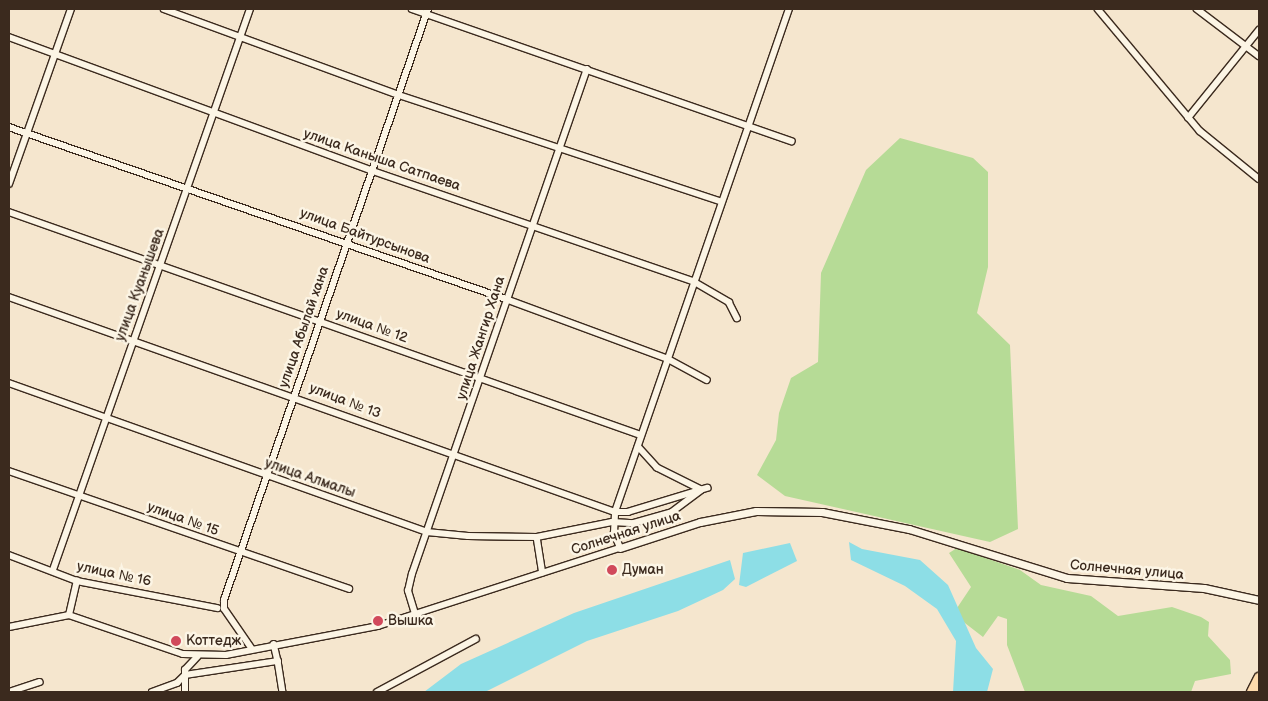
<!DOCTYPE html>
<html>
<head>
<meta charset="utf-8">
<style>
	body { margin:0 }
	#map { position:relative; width:1268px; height:701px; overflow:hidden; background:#f5e6ce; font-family:"Balsamiq Sans",sans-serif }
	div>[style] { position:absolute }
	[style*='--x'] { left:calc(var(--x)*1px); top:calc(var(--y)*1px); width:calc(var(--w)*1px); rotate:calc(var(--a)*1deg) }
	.green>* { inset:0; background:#b6db96 }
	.water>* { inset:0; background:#8ddee6 }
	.roads { filter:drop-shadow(1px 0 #3b2a1e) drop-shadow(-1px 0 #3b2a1e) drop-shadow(0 1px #3b2a1e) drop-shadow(0 -1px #3b2a1e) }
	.minor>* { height:5.5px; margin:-2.75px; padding:0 2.75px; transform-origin:2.75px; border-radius:2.75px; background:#fcf5e5 }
	.tertiary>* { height:7px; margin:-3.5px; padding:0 3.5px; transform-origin:3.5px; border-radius:3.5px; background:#fcf5e5 }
	.trunk>* { height:10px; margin:-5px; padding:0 5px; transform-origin:5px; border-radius:5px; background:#fedbac }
	.dots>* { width:14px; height:14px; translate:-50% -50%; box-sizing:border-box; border:2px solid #fcf5e5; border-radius:50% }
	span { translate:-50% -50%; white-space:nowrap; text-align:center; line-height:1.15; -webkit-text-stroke:5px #fcf5e5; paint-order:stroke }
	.street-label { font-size:14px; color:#3b2a1e }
	.poi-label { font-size:14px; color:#3b2a1e }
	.left { translate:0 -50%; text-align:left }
	.frame { position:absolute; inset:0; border:10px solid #3b2a1e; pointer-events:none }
</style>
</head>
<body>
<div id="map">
	<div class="green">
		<div style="clip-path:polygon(900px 138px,973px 158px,988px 172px,988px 267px,977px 313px,1010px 345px,1018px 529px,990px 542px,785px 496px,757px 475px,776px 440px,779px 413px,791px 378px,818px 362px,821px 273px,866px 170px)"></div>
		<div style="clip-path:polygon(957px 548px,1020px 570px,1041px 585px,1091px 596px,1118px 616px,1172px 607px,1201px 617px,1209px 622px,1208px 636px,1230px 660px,1231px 674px,1195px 681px,1191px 692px,1025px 692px,1007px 645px,1007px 619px,998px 616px,983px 637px,961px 620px,957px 608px,971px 587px,949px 553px)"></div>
	</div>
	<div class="water">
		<div style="clip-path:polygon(849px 542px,862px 549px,920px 560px,948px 585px,976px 648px,993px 669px,987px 692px,953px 692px,956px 641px,937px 609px,905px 586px,851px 560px)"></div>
		<div style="clip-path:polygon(790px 543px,797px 561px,746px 587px,739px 585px,743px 553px)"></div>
		<div style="clip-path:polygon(730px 560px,735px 579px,723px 590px,678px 611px,587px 641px,485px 692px,424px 692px,461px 664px,574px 613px)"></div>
	</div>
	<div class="roads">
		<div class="minor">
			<div style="--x:164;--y:9;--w:250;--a:20.1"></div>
			<div style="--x:399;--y:95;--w:338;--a:18.3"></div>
			<div style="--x:412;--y:9;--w:402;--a:19.2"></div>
			<div style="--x:1098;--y:9;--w:159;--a:50.1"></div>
			<div style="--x:1200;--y:131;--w:76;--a:39.1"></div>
			<div style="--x:1197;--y:9;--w:78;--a:37.2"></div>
			<div style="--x:9;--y:37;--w:388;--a:20.2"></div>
			<div style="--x:373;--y:171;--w:338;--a:19"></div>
			<div style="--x:693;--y:281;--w:42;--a:30.3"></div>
			<div style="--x:729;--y:302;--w:18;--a:63"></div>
			<div style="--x:1188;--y:118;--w:113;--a:-51.1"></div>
			<div style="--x:9;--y:127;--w:526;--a:19.09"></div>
			<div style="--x:506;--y:299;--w:173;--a:20.3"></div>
			<div style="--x:668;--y:359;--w:44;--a:28.3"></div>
			<div style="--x:9;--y:184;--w:186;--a:-70.5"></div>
			<div style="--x:9;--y:212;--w:670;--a:19.44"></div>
			<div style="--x:9;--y:297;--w:643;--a:19.53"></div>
			<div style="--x:615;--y:512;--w:13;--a:0"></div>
			<div style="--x:628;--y:512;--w:83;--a:-16.9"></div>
			<div style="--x:9;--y:383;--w:444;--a:19.6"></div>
			<div style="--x:427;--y:532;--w:41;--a:5.6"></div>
			<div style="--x:468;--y:536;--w:69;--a:0.8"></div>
			<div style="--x:537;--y:537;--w:76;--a:-11.3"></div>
			<div style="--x:612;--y:522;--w:22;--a:3"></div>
			<div style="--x:634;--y:523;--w:40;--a:-16"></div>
			<div style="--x:672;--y:512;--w:36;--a:-37"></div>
			<div style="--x:701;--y:490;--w:49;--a:-153.4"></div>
			<div style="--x:657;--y:468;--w:28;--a:-132"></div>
			<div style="--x:9;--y:471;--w:360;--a:19.1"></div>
			<div style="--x:537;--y:537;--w:36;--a:81"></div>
			<div style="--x:9;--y:555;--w:73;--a:20.9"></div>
			<div style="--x:77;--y:581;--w:143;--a:10.9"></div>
			<div style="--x:53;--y:570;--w:595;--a:-70.65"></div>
			<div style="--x:415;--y:614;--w:24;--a:-107"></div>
			<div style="--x:408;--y:591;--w:17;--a:-77"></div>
			<div style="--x:412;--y:574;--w:534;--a:-70.89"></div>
			<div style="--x:69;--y:615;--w:35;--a:-77"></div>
			<div style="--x:9;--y:627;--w:61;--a:-11.3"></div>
			<div style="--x:69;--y:615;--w:120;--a:18.9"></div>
			<div style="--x:183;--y:654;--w:43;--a:1.3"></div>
			<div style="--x:226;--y:655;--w:155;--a:-10.8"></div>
			<div style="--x:378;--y:626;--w:254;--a:-17.9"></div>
			<div style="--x:620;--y:548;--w:16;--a:-112"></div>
			<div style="--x:614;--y:533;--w:21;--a:-87"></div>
			<div style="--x:615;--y:512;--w:532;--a:-70.92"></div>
			<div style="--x:274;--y:644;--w:17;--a:77"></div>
			<div style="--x:251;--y:648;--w:47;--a:-124.7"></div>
			<div style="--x:224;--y:609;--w:9;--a:-90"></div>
			<div style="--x:224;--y:600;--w:625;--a:-70.96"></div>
			<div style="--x:9;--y:692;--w:32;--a:-18"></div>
			<div style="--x:152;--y:692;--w:27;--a:-20"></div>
			<div style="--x:177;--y:683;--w:11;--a:-45"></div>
			<div style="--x:185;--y:675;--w:94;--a:-8.6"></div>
			<div style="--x:278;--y:661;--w:31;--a:81"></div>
			<div style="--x:185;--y:692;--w:22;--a:-90"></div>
			<div style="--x:185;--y:670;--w:18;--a:-47"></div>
			<div style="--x:377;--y:692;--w:112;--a:-28.2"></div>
		</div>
		<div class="tertiary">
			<div style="--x:620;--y:548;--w:84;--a:-18"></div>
			<div style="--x:700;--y:522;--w:57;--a:-11.1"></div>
			<div style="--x:756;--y:511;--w:66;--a:0.9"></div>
			<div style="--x:822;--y:512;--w:89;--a:11.1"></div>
			<div style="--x:909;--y:529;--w:165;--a:17.2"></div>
			<div style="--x:1067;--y:578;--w:137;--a:4.2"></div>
			<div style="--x:1204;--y:588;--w:56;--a:12.3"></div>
		</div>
		<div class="trunk">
			<div style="--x:1252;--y:692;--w:16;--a:-63"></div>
		</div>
	</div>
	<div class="dots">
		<div style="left:612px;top:570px;background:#d1495b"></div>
		<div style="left:378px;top:621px;background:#d1495b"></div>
		<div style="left:176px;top:641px;background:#d1495b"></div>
	</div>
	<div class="street-label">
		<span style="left:382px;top:160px;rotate:19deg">улица Каныша Сатпаева</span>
		<span style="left:365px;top:236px;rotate:20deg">улица Байтурсынова</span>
		<span style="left:140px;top:285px;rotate:-70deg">улица Куанышева</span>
		<span style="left:372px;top:326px;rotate:20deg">улица № 12</span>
		<span style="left:304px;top:327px;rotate:-71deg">улица Абылай хана</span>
		<span style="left:481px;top:338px;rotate:-72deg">улица Жангир Хана</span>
		<span style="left:345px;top:401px;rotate:21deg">улица № 13</span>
		<span style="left:310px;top:478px;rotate:19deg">улица Алмалы</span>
		<span style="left:183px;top:519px;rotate:20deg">улица № 15</span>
		<span style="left:626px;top:533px;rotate:-18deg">Солнечная улица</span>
		<span style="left:1127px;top:570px;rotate:5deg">Солнечная улица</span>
		<span style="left:114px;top:574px;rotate:12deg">улица № 16</span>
	</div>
	<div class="poi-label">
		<span class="left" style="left:622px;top:570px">Думан</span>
		<span class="left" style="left:388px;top:621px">Вышка</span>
		<span class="left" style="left:186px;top:641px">Коттедж</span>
	</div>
	<div class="frame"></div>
</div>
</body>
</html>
